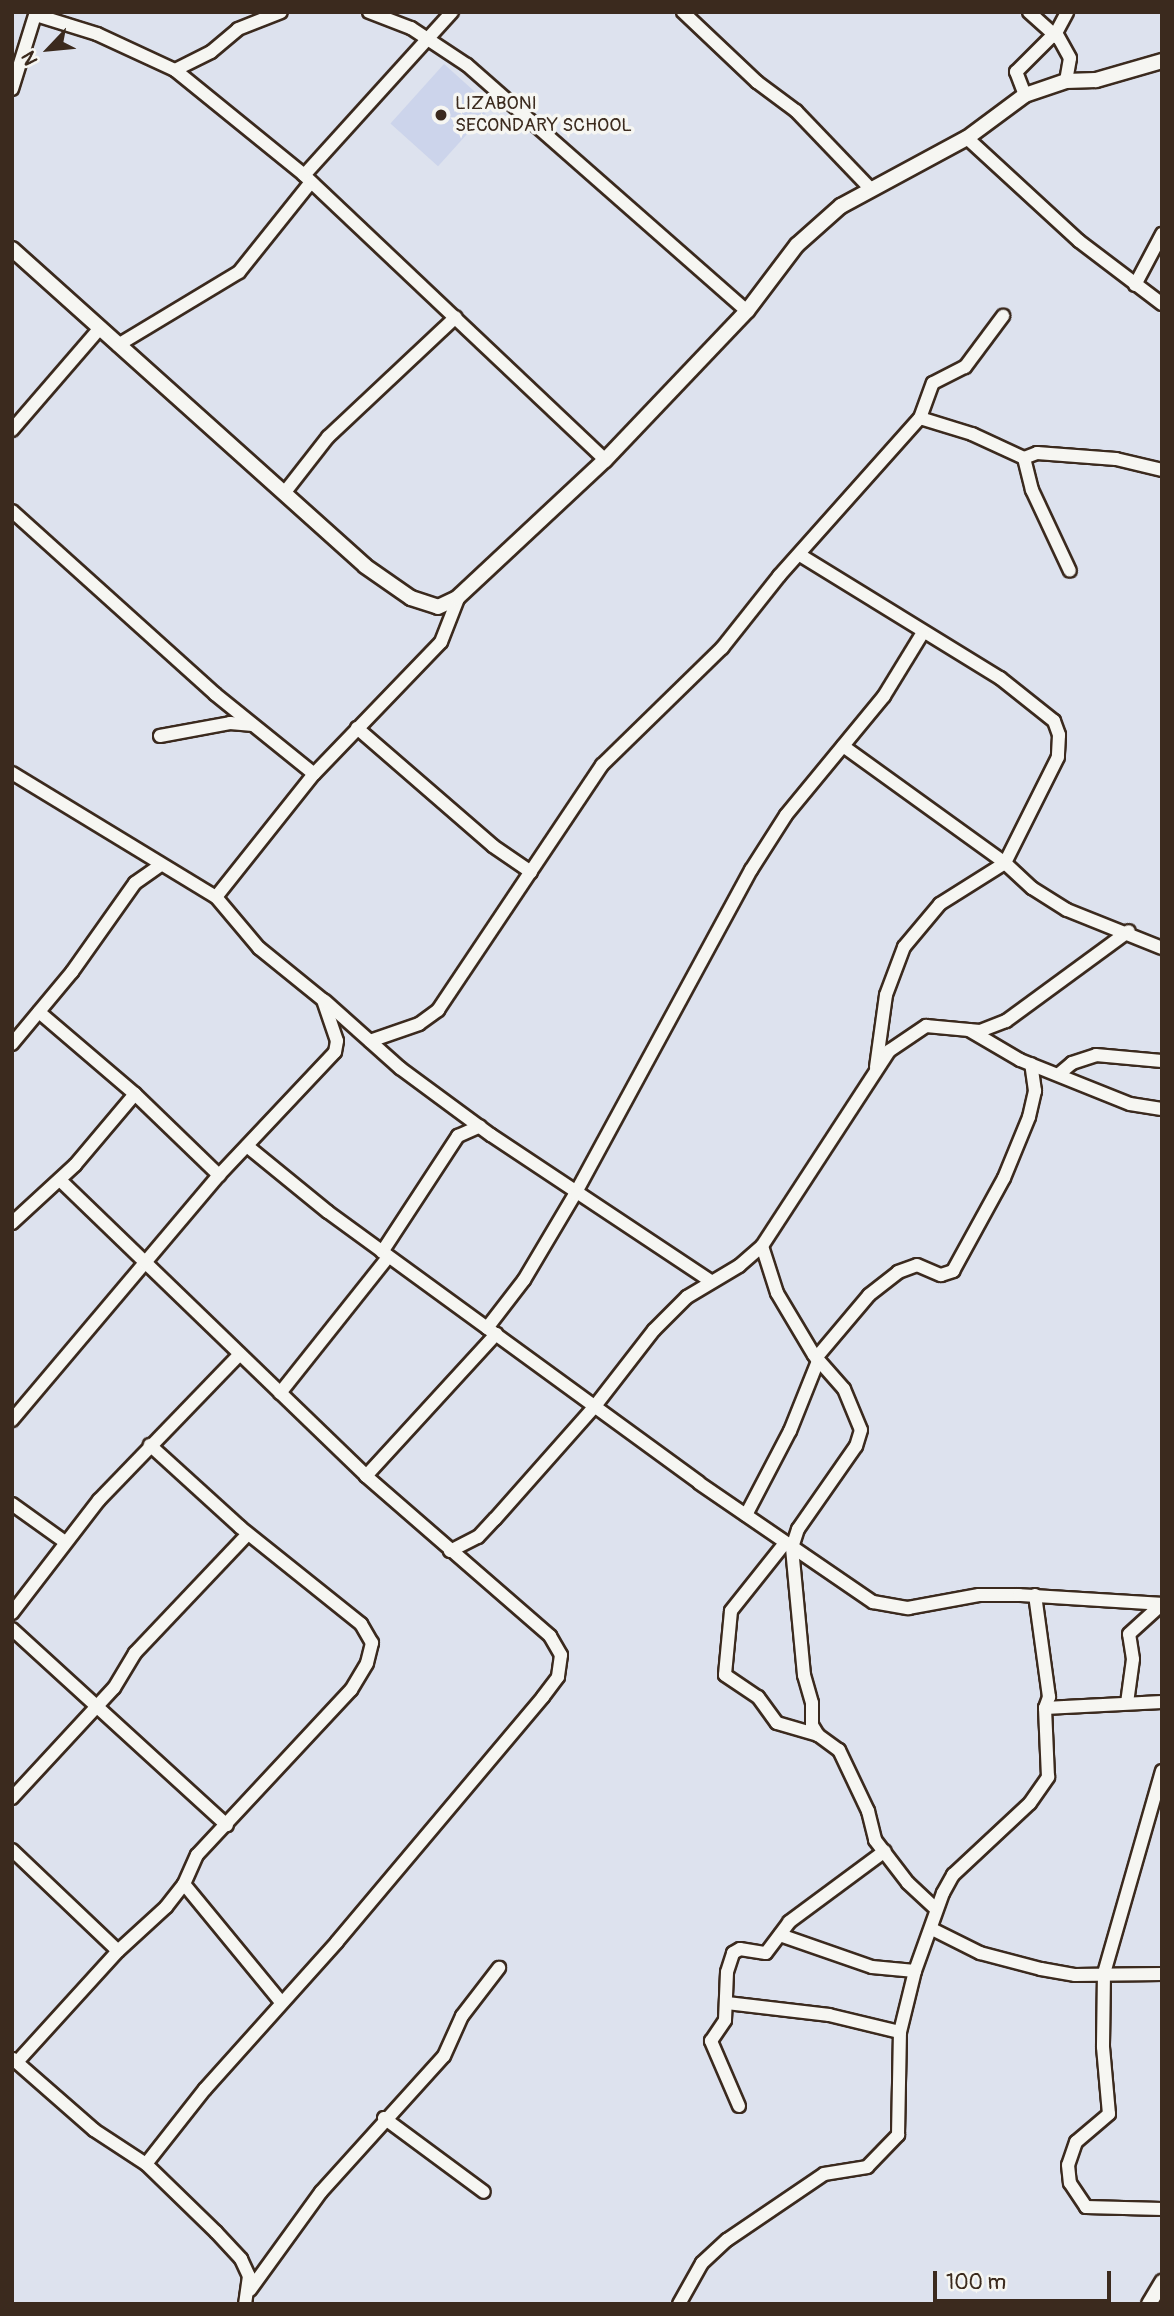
<!DOCTYPE html>
<html>
<head>
<meta charset="utf-8">
<style>
	body { margin:0 }
	#map { position:relative; width:1174px; height:2316px; overflow:hidden; background:#dde2ee; font-family:Pangolin,sans-serif }
	div>[style] { position:absolute }
	[style*='--x'] { left:calc(var(--x)*1px); top:calc(var(--y)*1px); width:calc(var(--w)*1px); rotate:calc(var(--a)*1deg) }
	.built>* { inset:0; background:#ccd4eb; transform-origin:0 0 }
	.roads { filter:drop-shadow(2px 0 #3b2a1e) drop-shadow(-2px 0 #3b2a1e) drop-shadow(0 2px #3b2a1e) drop-shadow(0 -2px #3b2a1e) }
	.minor>* { height:12px; margin:-6px; padding:0 6px; transform-origin:6px; border-radius:6px; background:#f6f6f2 }
	.tertiary>* { height:14px; margin:-7px; padding:0 7px; transform-origin:7px; border-radius:7px; background:#f6f6f2 }
	.dots>* { width:19px; height:19px; translate:-50% -50%; box-sizing:border-box; border:4px solid #f6f6f2; border-radius:50% }
	span { translate:-50% -50%; white-space:nowrap; text-align:center; line-height:1.15; -webkit-text-stroke:7px #f6f6f2; paint-order:stroke }
	.poi-label { font-size:19px; color:#3b2a1e }
	.left { translate:0 -50%; text-align:left }
	.frame { position:absolute; inset:0; border:14px solid #3b2a1e; pointer-events:none }
	.north { position:absolute; left:14px; top:14px; width:70px; height:70px; -webkit-text-stroke:5px #f6f6f2; paint-order:stroke; rotate:244deg; font-size:19px; font-weight:700; line-height:28px; text-align:center; color:#3b2a1e }
	.north::after { content:''; display:block; margin:auto; width:24px; height:32px; background:#3b2a1e; clip-path:polygon(50% 0,100% 100%,50% 72%,0 100%) }
	.scale { position:absolute; left:933px; top:2271px; width:178px; height:32px; box-sizing:border-box; border:4px solid #3b2a1e; border-top:0; padding-left:9px; font-size:21px; line-height:24px; white-space:nowrap; color:#3b2a1e; -webkit-text-stroke:5px #f6f6f2; paint-order:stroke }
</style>
</head>
<body>
<div id="map">
	<div class="built">
		<div style="left:444px;top:64px;width:64px;height:80px;rotate:42deg"></div>
	</div>
	<div class="roads">
		<div class="minor">
			<div style="--x:369;--y:12;--w:45;--a:20.9"></div>
			<div style="--x:411;--y:28;--w:67;--a:33.5"></div>
			<div style="--x:467;--y:65;--w:373;--a:41.3"></div>
			<div style="--x:452;--y:12;--w:220;--a:132.2"></div>
			<div style="--x:304;--y:175;--w:415;--a:43.4"></div>
			<div style="--x:683;--y:12;--w:102;--a:43.4"></div>
			<div style="--x:757;--y:82;--w:49;--a:36.6"></div>
			<div style="--x:796;--y:111;--w:105;--a:46.2"></div>
			<div style="--x:1029;--y:12;--w:39;--a:42"></div>
			<div style="--x:36;--y:15;--w:64;--a:17.3"></div>
			<div style="--x:97;--y:34;--w:86;--a:24.8"></div>
			<div style="--x:175;--y:70;--w:166;--a:39.1"></div>
			<div style="--x:175;--y:70;--w:40;--a:-26.6"></div>
			<div style="--x:211;--y:52;--w:35;--a:-40"></div>
			<div style="--x:238;--y:29;--w:46;--a:-21.6"></div>
			<div style="--x:1066;--y:81;--w:23;--a:-80"></div>
			<div style="--x:1070;--y:58;--w:29;--a:-119"></div>
			<div style="--x:1056;--y:33;--w:24;--a:-62"></div>
			<div style="--x:12;--y:89;--w:81;--a:-72.7"></div>
			<div style="--x:1025;--y:95;--w:25;--a:-111"></div>
			<div style="--x:1016;--y:72;--w:52;--a:-45"></div>
			<div style="--x:967;--y:138;--w:152;--a:42.6"></div>
			<div style="--x:1079;--y:241;--w:104;--a:37.2"></div>
			<div style="--x:1135;--y:285;--w:58;--a:-62.1"></div>
			<div style="--x:118;--y:345;--w:141;--a:-31.1"></div>
			<div style="--x:239;--y:272;--w:115;--a:-51.3"></div>
			<div style="--x:920;--y:418;--w:54;--a:17.1"></div>
			<div style="--x:972;--y:434;--w:57;--a:24.8"></div>
			<div style="--x:1024;--y:458;--w:14;--a:-21"></div>
			<div style="--x:1037;--y:453;--w:79;--a:4.3"></div>
			<div style="--x:1116;--y:459;--w:47;--a:13.4"></div>
			<div style="--x:12;--y:430;--w:135;--a:-49.2"></div>
			<div style="--x:1024;--y:458;--w:33;--a:76"></div>
			<div style="--x:1032;--y:490;--w:89;--a:64.9"></div>
			<div style="--x:285;--y:492;--w:70;--a:-52"></div>
			<div style="--x:328;--y:437;--w:175;--a:-43.2"></div>
			<div style="--x:12;--y:511;--w:273;--a:42"></div>
			<div style="--x:215;--y:694;--w:127;--a:38.9"></div>
			<div style="--x:800;--y:555;--w:235;--a:31.6"></div>
			<div style="--x:1000;--y:678;--w:69;--a:38.5"></div>
			<div style="--x:1054;--y:721;--w:15;--a:70"></div>
			<div style="--x:1059;--y:735;--w:22;--a:93"></div>
			<div style="--x:1058;--y:757;--w:119;--a:116.6"></div>
			<div style="--x:1005;--y:863;--w:77;--a:147.8"></div>
			<div style="--x:940;--y:904;--w:56;--a:129.9"></div>
			<div style="--x:904;--y:947;--w:51;--a:110.6"></div>
			<div style="--x:886;--y:995;--w:73;--a:97.9"></div>
			<div style="--x:357;--y:728;--w:180;--a:40.9"></div>
			<div style="--x:493;--y:846;--w:46;--a:34.4"></div>
			<div style="--x:160;--y:736;--w:71;--a:-10.5"></div>
			<div style="--x:230;--y:723;--w:23;--a:5"></div>
			<div style="--x:843;--y:746;--w:200;--a:35.8"></div>
			<div style="--x:1005;--y:863;--w:37;--a:43"></div>
			<div style="--x:1032;--y:888;--w:41;--a:32.2"></div>
			<div style="--x:1067;--y:910;--w:102;--a:21.8"></div>
			<div style="--x:12;--y:773;--w:239;--a:31.3"></div>
			<div style="--x:216;--y:897;--w:67;--a:49.9"></div>
			<div style="--x:259;--y:948;--w:82;--a:39.1"></div>
			<div style="--x:323;--y:1000;--w:43;--a:71.1"></div>
			<div style="--x:337;--y:1041;--w:11;--a:100"></div>
			<div style="--x:335;--y:1052;--w:169;--a:133.3"></div>
			<div style="--x:219;--y:1175;--w:321;--a:130.2"></div>
			<div style="--x:216;--y:897;--w:157;--a:-51.5"></div>
			<div style="--x:314;--y:774;--w:183;--a:-46.1"></div>
			<div style="--x:441;--y:642;--w:49;--a:-68.6"></div>
			<div style="--x:325;--y:1001;--w:101;--a:41.8"></div>
			<div style="--x:400;--y:1068;--w:113;--a:36.4"></div>
			<div style="--x:491;--y:1135;--w:265;--a:33.6"></div>
			<div style="--x:39;--y:1012;--w:126;--a:40.5"></div>
			<div style="--x:135;--y:1094;--w:117;--a:44"></div>
			<div style="--x:969;--y:1030;--w:59;--a:30.5"></div>
			<div style="--x:1020;--y:1060;--w:118;--a:21.8"></div>
			<div style="--x:1130;--y:1104;--w:32;--a:9"></div>
			<div style="--x:370;--y:1041;--w:52;--a:-19.1"></div>
			<div style="--x:419;--y:1024;--w:24;--a:-36"></div>
			<div style="--x:438;--y:1010;--w:295;--a:-56.2"></div>
			<div style="--x:602;--y:765;--w:168;--a:-44.3"></div>
			<div style="--x:722;--y:648;--w:92;--a:-51.6"></div>
			<div style="--x:779;--y:576;--w:212;--a:-48.3"></div>
			<div style="--x:920;--y:418;--w:37;--a:-70"></div>
			<div style="--x:933;--y:383;--w:36;--a:-27"></div>
			<div style="--x:965;--y:367;--w:64;--a:-53.3"></div>
			<div style="--x:12;--y:1044;--w:94;--a:-50.2"></div>
			<div style="--x:72;--y:972;--w:109;--a:-54.7"></div>
			<div style="--x:135;--y:883;--w:29;--a:-35"></div>
			<div style="--x:1059;--y:1074;--w:17;--a:-40"></div>
			<div style="--x:1072;--y:1063;--w:25;--a:-18"></div>
			<div style="--x:1096;--y:1055;--w:66;--a:5.2"></div>
			<div style="--x:247;--y:1146;--w:104;--a:39.2"></div>
			<div style="--x:328;--y:1212;--w:459;--a:36.1"></div>
			<div style="--x:699;--y:1483;--w:211;--a:34.4"></div>
			<div style="--x:873;--y:1602;--w:36;--a:10"></div>
			<div style="--x:908;--y:1608;--w:72;--a:-10.4"></div>
			<div style="--x:979;--y:1595;--w:40;--a:0"></div>
			<div style="--x:1019;--y:1595;--w:143;--a:3.6"></div>
			<div style="--x:60;--y:1180;--w:426;--a:44"></div>
			<div style="--x:366;--y:1476;--w:244;--a:41"></div>
			<div style="--x:550;--y:1636;--w:22;--a:60"></div>
			<div style="--x:561;--y:1655;--w:22;--a:98"></div>
			<div style="--x:558;--y:1677;--w:25;--a:127"></div>
			<div style="--x:543;--y:1697;--w:320;--a:130.1"></div>
			<div style="--x:337;--y:1942;--w:198;--a:131.9"></div>
			<div style="--x:205;--y:2089;--w:95;--a:128.2"></div>
			<div style="--x:12;--y:1223;--w:86;--a:-42.6"></div>
			<div style="--x:75;--y:1165;--w:93;--a:-49.8"></div>
			<div style="--x:762;--y:1246;--w:49;--a:72.3"></div>
			<div style="--x:777;--y:1293;--w:72;--a:59.2"></div>
			<div style="--x:814;--y:1355;--w:45;--a:48.6"></div>
			<div style="--x:844;--y:1389;--w:44;--a:67.5"></div>
			<div style="--x:861;--y:1430;--w:17;--a:107"></div>
			<div style="--x:856;--y:1446;--w:101;--a:124.9"></div>
			<div style="--x:798;--y:1529;--w:20;--a:108"></div>
			<div style="--x:792;--y:1548;--w:128;--a:84.6"></div>
			<div style="--x:804;--y:1675;--w:29;--a:74"></div>
			<div style="--x:812;--y:1703;--w:22;--a:90"></div>
			<div style="--x:812;--y:1725;--w:12;--a:59"></div>
			<div style="--x:382;--y:1252;--w:139;--a:-56.8"></div>
			<div style="--x:458;--y:1136;--w:24;--a:-24"></div>
			<div style="--x:487;--y:1328;--w:61;--a:-52.4"></div>
			<div style="--x:524;--y:1280;--w:100;--a:-59.3"></div>
			<div style="--x:575;--y:1194;--w:369;--a:-61.5"></div>
			<div style="--x:751;--y:870;--w:65;--a:-57.5"></div>
			<div style="--x:786;--y:815;--w:154;--a:-50.5"></div>
			<div style="--x:884;--y:696;--w:73;--a:-58.5"></div>
			<div style="--x:816;--y:1358;--w:82;--a:-49.9"></div>
			<div style="--x:869;--y:1295;--w:37;--a:-38"></div>
			<div style="--x:898;--y:1272;--w:20;--a:-20"></div>
			<div style="--x:917;--y:1265;--w:26;--a:23"></div>
			<div style="--x:941;--y:1275;--w:13;--a:-18"></div>
			<div style="--x:953;--y:1271;--w:106;--a:-61.3"></div>
			<div style="--x:1004;--y:1178;--w:66;--a:-67.7"></div>
			<div style="--x:1029;--y:1117;--w:27;--a:-77"></div>
			<div style="--x:1035;--y:1091;--w:27;--a:-98"></div>
			<div style="--x:280;--y:1393;--w:174;--a:-51.5"></div>
			<div style="--x:366;--y:1476;--w:193;--a:-47.5"></div>
			<div style="--x:12;--y:1504;--w:65;--a:35.6"></div>
			<div style="--x:746;--y:1515;--w:95;--a:-62.4"></div>
			<div style="--x:790;--y:1431;--w:75;--a:-68.2"></div>
			<div style="--x:785;--y:1543;--w:87;--a:128.5"></div>
			<div style="--x:731;--y:1611;--w:64;--a:95.4"></div>
			<div style="--x:725;--y:1675;--w:40;--a:34"></div>
			<div style="--x:758;--y:1697;--w:32;--a:54"></div>
			<div style="--x:777;--y:1723;--w:43;--a:16.3"></div>
			<div style="--x:818;--y:1735;--w:26;--a:36"></div>
			<div style="--x:839;--y:1750;--w:68;--a:64.6"></div>
			<div style="--x:868;--y:1811;--w:30;--a:76"></div>
			<div style="--x:875;--y:1840;--w:54;--a:52.5"></div>
			<div style="--x:908;--y:1883;--w:38;--a:43"></div>
			<div style="--x:450;--y:1551;--w:31;--a:-27"></div>
			<div style="--x:478;--y:1537;--w:25;--a:-47"></div>
			<div style="--x:495;--y:1519;--w:151;--a:-48.5"></div>
			<div style="--x:595;--y:1406;--w:96;--a:-52.2"></div>
			<div style="--x:654;--y:1330;--w:47;--a:-45"></div>
			<div style="--x:687;--y:1297;--w:61;--a:-30.8"></div>
			<div style="--x:739;--y:1266;--w:30;--a:-41"></div>
			<div style="--x:762;--y:1246;--w:233;--a:-56.9"></div>
			<div style="--x:889;--y:1051;--w:45;--a:-34"></div>
			<div style="--x:926;--y:1026;--w:54;--a:5.3"></div>
			<div style="--x:980;--y:1031;--w:28;--a:-21"></div>
			<div style="--x:1006;--y:1021;--w:152;--a:-36.2"></div>
			<div style="--x:12;--y:1613;--w:143;--a:-52.4"></div>
			<div style="--x:99;--y:1500;--w:202;--a:-46"></div>
			<div style="--x:12;--y:1629;--w:291;--a:42.4"></div>
			<div style="--x:1127;--y:1703;--w:44;--a:-82.2"></div>
			<div style="--x:1133;--y:1659;--w:25;--a:-99"></div>
			<div style="--x:1129;--y:1634;--w:45;--a:-42.3"></div>
			<div style="--x:1045;--y:1708;--w:117;--a:-2.9"></div>
			<div style="--x:1162;--y:1771;--w:210;--a:106"></div>
			<div style="--x:1104;--y:1973;--w:74;--a:90.8"></div>
			<div style="--x:1103;--y:2047;--w:67;--a:84.9"></div>
			<div style="--x:1109;--y:2114;--w:43;--a:139.7"></div>
			<div style="--x:1076;--y:2142;--w:24;--a:109"></div>
			<div style="--x:1068;--y:2165;--w:18;--a:84"></div>
			<div style="--x:1070;--y:2183;--w:29;--a:56"></div>
			<div style="--x:1086;--y:2207;--w:76;--a:1.5"></div>
			<div style="--x:12;--y:1798;--w:150;--a:-47.2"></div>
			<div style="--x:114;--y:1688;--w:41;--a:-59"></div>
			<div style="--x:135;--y:1653;--w:164;--a:-46.5"></div>
			<div style="--x:12;--y:1850;--w:146;--a:43.6"></div>
			<div style="--x:184;--y:1884;--w:151;--a:50.6"></div>
			<div style="--x:932;--y:1929;--w:54;--a:26.6"></div>
			<div style="--x:980;--y:1953;--w:63;--a:14.7"></div>
			<div style="--x:1041;--y:1969;--w:35;--a:10"></div>
			<div style="--x:1075;--y:1975;--w:87;--a:-0.7"></div>
			<div style="--x:780;--y:1935;--w:97;--a:19.2"></div>
			<div style="--x:872;--y:1967;--w:43;--a:5.3"></div>
			<div style="--x:727;--y:2003;--w:103;--a:6.7"></div>
			<div style="--x:829;--y:2015;--w:73;--a:13.5"></div>
			<div style="--x:13;--y:2059;--w:108;--a:41.2"></div>
			<div style="--x:94;--y:2130;--w:62;--a:33.2"></div>
			<div style="--x:146;--y:2164;--w:98;--a:44.2"></div>
			<div style="--x:216;--y:2232;--w:37;--a:47"></div>
			<div style="--x:241;--y:2259;--w:19;--a:65"></div>
			<div style="--x:249;--y:2276;--w:28;--a:98"></div>
			<div style="--x:17;--y:2062;--w:150;--a:-47.7"></div>
			<div style="--x:118;--y:1951;--w:65;--a:-42.5"></div>
			<div style="--x:166;--y:1907;--w:29;--a:-52"></div>
			<div style="--x:184;--y:1884;--w:32;--a:-66"></div>
			<div style="--x:197;--y:1855;--w:226;--a:-47"></div>
			<div style="--x:351;--y:1690;--w:31;--a:-59"></div>
			<div style="--x:367;--y:1663;--w:21;--a:-76"></div>
			<div style="--x:372;--y:1643;--w:22;--a:-120"></div>
			<div style="--x:361;--y:1624;--w:155;--a:-141.3"></div>
			<div style="--x:240;--y:1527;--w:122;--a:-137.7"></div>
			<div style="--x:739;--y:2106;--w:71;--a:-113.3"></div>
			<div style="--x:711;--y:2041;--w:25;--a:-56"></div>
			<div style="--x:725;--y:2020;--w:48;--a:-87.6"></div>
			<div style="--x:727;--y:1972;--w:20;--a:-72"></div>
			<div style="--x:733;--y:1953;--w:8;--a:-30"></div>
			<div style="--x:740;--y:1949;--w:26;--a:9"></div>
			<div style="--x:766;--y:1953;--w:39;--a:-53"></div>
			<div style="--x:789;--y:1922;--w:119;--a:-36.5"></div>
			<div style="--x:384;--y:2118;--w:124;--a:36.5"></div>
			<div style="--x:250;--y:2290;--w:121;--a:-54.1"></div>
			<div style="--x:321;--y:2192;--w:183;--a:-47.9"></div>
			<div style="--x:444;--y:2056;--w:44;--a:-65.8"></div>
			<div style="--x:462;--y:2016;--w:61;--a:-52.4"></div>
			<div style="--x:679;--y:2304;--w:47;--a:-60.7"></div>
			<div style="--x:702;--y:2263;--w:34;--a:-43"></div>
			<div style="--x:727;--y:2240;--w:117;--a:-34.2"></div>
			<div style="--x:824;--y:2174;--w:44;--a:-9.2"></div>
			<div style="--x:867;--y:2167;--w:45;--a:-45.9"></div>
			<div style="--x:898;--y:2135;--w:103;--a:-88.9"></div>
			<div style="--x:900;--y:2032;--w:63;--a:-76.2"></div>
			<div style="--x:915;--y:1971;--w:83;--a:-70.3"></div>
			<div style="--x:943;--y:1893;--w:21;--a:-61"></div>
			<div style="--x:953;--y:1875;--w:105;--a:-43.1"></div>
			<div style="--x:1030;--y:1803;--w:32;--a:-55"></div>
			<div style="--x:1048;--y:1777;--w:69;--a:-92.5"></div>
			<div style="--x:1045;--y:1708;--w:12;--a:-70"></div>
			<div style="--x:1049;--y:1697;--w:103;--a:-97.8"></div>
		</div>
		<div class="tertiary">
			<div style="--x:12;--y:249;--w:474;--a:41.9"></div>
			<div style="--x:365;--y:566;--w:56;--a:34.8"></div>
			<div style="--x:411;--y:598;--w:28;--a:18"></div>
			<div style="--x:438;--y:607;--w:21;--a:-25"></div>
			<div style="--x:457;--y:598;--w:202;--a:-43"></div>
			<div style="--x:605;--y:460;--w:206;--a:-46.4"></div>
			<div style="--x:747;--y:311;--w:83;--a:-52.9"></div>
			<div style="--x:797;--y:245;--w:59;--a:-41.6"></div>
			<div style="--x:841;--y:206;--w:143;--a:-28.4"></div>
			<div style="--x:967;--y:138;--w:72;--a:-36.6"></div>
			<div style="--x:1025;--y:95;--w:43;--a:-18.9"></div>
			<div style="--x:1066;--y:81;--w:30;--a:-2"></div>
			<div style="--x:1096;--y:80;--w:69;--a:-16.1"></div>
			<div style="--x:1149;--y:2304;--w:26;--a:-59"></div>
		</div>
	</div>
	<div class="dots">
		<div style="left:441px;top:115px;background:#3b2a1e"></div>
	</div>
	<div class="poi-label">
		<span class="left" style="left:455px;top:115px">LIZABONI<br>SECONDARY SCHOOL</span>
	</div>
	<div class="frame"></div>
	<div class="north">N</div>
	<div class="scale">100 m</div>
</div>
</body>
</html>
